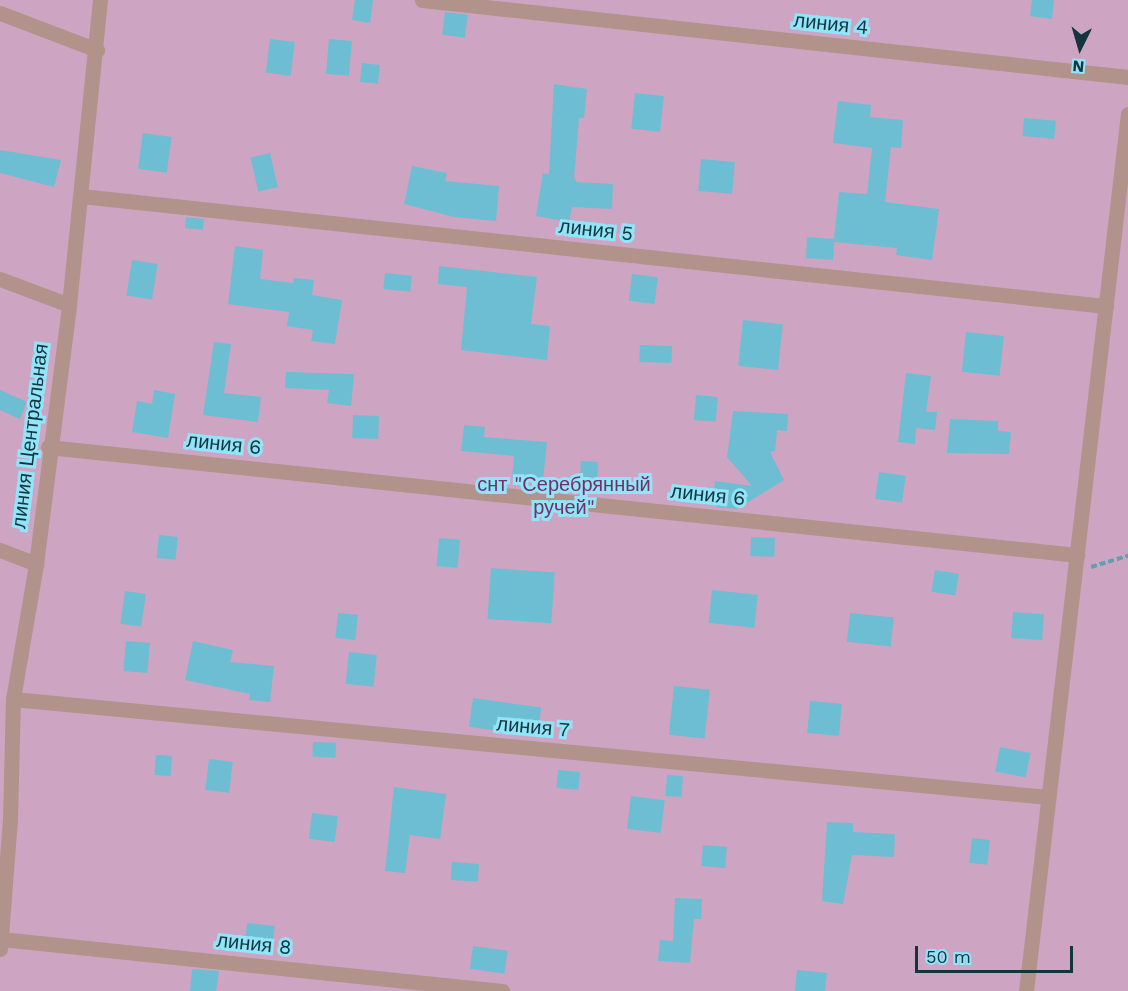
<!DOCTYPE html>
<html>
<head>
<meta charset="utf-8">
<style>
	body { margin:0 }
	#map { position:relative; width:1128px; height:991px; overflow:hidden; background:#92e4f8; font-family:"Work Sans",sans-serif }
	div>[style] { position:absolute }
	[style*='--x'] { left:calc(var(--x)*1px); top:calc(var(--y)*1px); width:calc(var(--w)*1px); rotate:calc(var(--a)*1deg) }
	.green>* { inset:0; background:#cea4c3; transform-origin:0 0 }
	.building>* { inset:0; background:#6dbed2; transform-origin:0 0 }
	.path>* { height:4px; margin-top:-2px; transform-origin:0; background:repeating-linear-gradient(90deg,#60a0af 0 6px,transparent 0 9px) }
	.minor>* { height:15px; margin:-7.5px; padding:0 7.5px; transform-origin:7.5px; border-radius:7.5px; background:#b1938b }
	span { translate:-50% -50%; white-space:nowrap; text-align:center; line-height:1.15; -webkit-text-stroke:6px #92e4f8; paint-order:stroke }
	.street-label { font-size:20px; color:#13363e }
	.park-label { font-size:20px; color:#713165 }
	.north { position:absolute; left:1050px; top:18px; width:60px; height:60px; -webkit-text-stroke:4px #92e4f8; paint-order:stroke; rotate:185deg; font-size:16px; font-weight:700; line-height:24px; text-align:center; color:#13363e }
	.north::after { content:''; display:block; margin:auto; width:21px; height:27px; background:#13363e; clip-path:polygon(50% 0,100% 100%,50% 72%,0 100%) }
	.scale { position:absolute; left:915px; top:946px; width:158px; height:27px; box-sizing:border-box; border:3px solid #13363e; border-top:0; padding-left:8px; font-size:18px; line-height:21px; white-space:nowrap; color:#13363e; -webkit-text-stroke:4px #92e4f8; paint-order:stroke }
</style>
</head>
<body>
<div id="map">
	<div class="green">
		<div style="left:0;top:0;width:1128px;height:991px"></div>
	</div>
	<div class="building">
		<div style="clip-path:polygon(355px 0,373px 0,370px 23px,352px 20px)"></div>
		<div style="clip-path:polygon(1032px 0,1054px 0,1052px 19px,1030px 16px)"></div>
		<div style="left:445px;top:12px;width:23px;height:23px;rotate:7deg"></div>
		<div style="left:270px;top:39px;width:25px;height:34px;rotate:7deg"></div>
		<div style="left:329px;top:39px;width:23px;height:35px;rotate:5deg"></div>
		<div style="left:362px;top:63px;width:18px;height:19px;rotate:6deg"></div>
		<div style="clip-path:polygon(554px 84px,587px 89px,584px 118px,579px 118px,574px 178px,577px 182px,613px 184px,612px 209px,572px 207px,569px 222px,536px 216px,543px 173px,549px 174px)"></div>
		<div style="left:635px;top:93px;width:29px;height:36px;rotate:6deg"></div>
		<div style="clip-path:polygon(838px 101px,871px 105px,870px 117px,903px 120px,901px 148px,891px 147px,885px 202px,939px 209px,932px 260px,896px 255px,897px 248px,834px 242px,833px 260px,806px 258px,807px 237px,834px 239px,839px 192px,867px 194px,872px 148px,833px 143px)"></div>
		<div style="left:1024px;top:118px;width:32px;height:18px;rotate:5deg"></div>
		<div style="left:143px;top:133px;width:29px;height:36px;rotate:8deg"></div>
		<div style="clip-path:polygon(0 150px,61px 160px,54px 187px,0 173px)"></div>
		<div style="left:270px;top:153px;width:35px;height:20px;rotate:77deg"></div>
		<div style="left:701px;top:159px;width:34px;height:32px;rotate:5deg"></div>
		<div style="clip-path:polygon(412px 166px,447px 173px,445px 181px,499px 186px,496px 221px,454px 217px,404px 204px)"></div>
		<div style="left:186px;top:217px;width:18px;height:11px;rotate:6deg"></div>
		<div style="clip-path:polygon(235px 246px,263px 250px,260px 279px,293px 283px,294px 278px,314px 280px,312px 295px,342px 300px,335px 344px,311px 341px,313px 330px,287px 326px,289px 312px,228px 304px)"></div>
		<div style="left:132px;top:260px;width:26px;height:36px;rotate:9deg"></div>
		<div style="clip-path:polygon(439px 266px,537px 277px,531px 324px,550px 326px,547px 360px,461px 350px,467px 287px,438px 284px)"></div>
		<div style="left:385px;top:273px;width:27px;height:16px;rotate:6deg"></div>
		<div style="left:632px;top:274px;width:26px;height:27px;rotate:7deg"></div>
		<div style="left:743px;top:320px;width:40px;height:46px;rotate:6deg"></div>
		<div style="left:966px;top:332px;width:38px;height:40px;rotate:6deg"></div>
		<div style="clip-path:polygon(214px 342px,231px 344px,224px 393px,261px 397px,258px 422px,203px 415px)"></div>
		<div style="left:640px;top:345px;width:32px;height:17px;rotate:2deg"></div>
		<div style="clip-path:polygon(286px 372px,354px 374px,351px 406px,327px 403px,329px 390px,285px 388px)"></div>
		<div style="clip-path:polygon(906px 373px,931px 376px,926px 412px,937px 412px,935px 430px,916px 428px,915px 444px,898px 442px)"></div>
		<div style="clip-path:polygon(0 390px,27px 402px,20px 419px,0 410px)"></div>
		<div style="clip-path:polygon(154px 390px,175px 394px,168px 438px,132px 432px,137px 401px,152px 404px)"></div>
		<div style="left:696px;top:395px;width:22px;height:25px;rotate:5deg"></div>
		<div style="clip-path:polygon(733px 411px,788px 414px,787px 431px,777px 430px,775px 451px,770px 452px,784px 480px,737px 509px,716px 507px,717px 500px,713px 500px,715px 481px,752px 486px,727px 457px)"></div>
		<div style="left:353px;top:415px;width:26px;height:23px;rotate:2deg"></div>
		<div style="clip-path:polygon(950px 419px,998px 421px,998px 431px,1011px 432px,1009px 454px,947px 453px)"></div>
		<div style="clip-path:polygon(464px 425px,485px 427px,484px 437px,547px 442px,543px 480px,512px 478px,514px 456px,461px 451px)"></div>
		<div style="left:581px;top:461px;width:17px;height:16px;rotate:3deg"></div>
		<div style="left:879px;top:472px;width:27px;height:27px;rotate:8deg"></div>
		<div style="left:159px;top:535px;width:19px;height:23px;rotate:6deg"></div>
		<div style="left:751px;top:537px;width:24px;height:19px;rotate:2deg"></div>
		<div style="left:439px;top:538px;width:21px;height:28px;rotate:5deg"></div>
		<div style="left:491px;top:568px;width:64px;height:51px;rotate:4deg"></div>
		<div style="left:935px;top:570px;width:24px;height:22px;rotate:9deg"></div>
		<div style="left:712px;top:590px;width:46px;height:33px;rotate:6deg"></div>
		<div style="left:125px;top:591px;width:21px;height:33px;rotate:8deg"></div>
		<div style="left:1013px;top:612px;width:31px;height:26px;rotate:4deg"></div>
		<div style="left:338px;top:613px;width:20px;height:25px;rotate:6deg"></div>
		<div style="left:850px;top:613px;width:44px;height:29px;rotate:6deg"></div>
		<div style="left:126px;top:641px;width:24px;height:30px;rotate:5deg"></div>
		<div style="clip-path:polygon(193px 641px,233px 650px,230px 662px,274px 666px,270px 702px,249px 700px,250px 694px,185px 680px)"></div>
		<div style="left:349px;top:652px;width:28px;height:32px;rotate:6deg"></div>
		<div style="left:674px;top:686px;width:36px;height:49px;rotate:6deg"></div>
		<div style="left:473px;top:698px;width:69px;height:29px;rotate:8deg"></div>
		<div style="left:810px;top:701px;width:32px;height:32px;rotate:5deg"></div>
		<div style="left:313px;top:742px;width:23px;height:15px;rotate:2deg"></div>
		<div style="left:1000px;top:747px;width:31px;height:25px;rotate:11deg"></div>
		<div style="left:156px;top:755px;width:16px;height:20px;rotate:4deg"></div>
		<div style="left:209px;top:759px;width:24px;height:31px;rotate:7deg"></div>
		<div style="left:558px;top:770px;width:22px;height:18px;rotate:5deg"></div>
		<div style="left:667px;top:775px;width:16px;height:21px;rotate:4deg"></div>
		<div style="clip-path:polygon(394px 787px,446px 794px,440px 839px,410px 835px,405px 873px,385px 871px)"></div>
		<div style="left:631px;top:796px;width:34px;height:33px;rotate:7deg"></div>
		<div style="left:312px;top:813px;width:26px;height:26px;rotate:7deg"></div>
		<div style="clip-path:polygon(827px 822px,853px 823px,853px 832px,895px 834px,894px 857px,852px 855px,843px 904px,822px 901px)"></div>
		<div style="left:972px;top:838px;width:18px;height:25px;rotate:6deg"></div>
		<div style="left:703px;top:845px;width:24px;height:21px;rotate:5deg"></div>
		<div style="left:452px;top:862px;width:27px;height:18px;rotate:4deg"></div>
		<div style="clip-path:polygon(675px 898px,702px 899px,701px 919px,694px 919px,690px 963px,658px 961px,660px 940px,673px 941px)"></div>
		<div style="left:247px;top:923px;width:28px;height:22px;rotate:6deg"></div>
		<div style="left:473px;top:946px;width:35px;height:23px;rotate:8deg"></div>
		<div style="clip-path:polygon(192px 969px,219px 971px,216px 991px,190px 991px)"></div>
		<div style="clip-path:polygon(797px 970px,827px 973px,825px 991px,795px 991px)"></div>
	</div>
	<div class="path">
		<div style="--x:1091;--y:567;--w:39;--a:-17"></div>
	</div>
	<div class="minor">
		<div style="--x:422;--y:0;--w:710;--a:6.22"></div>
		<div style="--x:0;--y:13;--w:104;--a:20.9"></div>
		<div style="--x:81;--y:196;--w:1031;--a:6.13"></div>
		<div style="--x:0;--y:279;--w:74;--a:20.6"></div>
		<div style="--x:48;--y:447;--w:1035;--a:5.99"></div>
		<div style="--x:0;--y:550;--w:39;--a:21"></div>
		<div style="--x:13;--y:699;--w:1040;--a:5.41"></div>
		<div style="--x:1;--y:939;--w:504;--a:5.93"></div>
		<div style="--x:0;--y:949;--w:129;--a:-85.6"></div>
		<div style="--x:10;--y:820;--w:121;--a:-88.6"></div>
		<div style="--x:13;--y:699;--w:137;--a:-80.3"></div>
		<div style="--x:36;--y:564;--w:261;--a:-82.7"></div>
		<div style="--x:69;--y:305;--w:307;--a:-84.2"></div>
		<div style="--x:1026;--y:991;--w:883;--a:-83.37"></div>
	</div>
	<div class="street-label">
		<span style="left:831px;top:24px;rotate:6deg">линия 4</span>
		<span style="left:596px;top:230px;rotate:6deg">линия 5</span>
		<span style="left:30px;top:436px;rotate:-83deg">линия Центральная</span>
		<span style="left:224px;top:444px;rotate:6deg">линия 6</span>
		<span style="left:708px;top:495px;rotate:6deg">линия 6</span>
		<span style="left:533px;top:727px;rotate:5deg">линия 7</span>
		<span style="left:254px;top:944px;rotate:6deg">линия 8</span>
	</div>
	<div class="park-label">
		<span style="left:564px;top:496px">снт "Серебрянный<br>ручей"</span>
	</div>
	<div class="north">N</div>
	<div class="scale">50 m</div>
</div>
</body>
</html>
